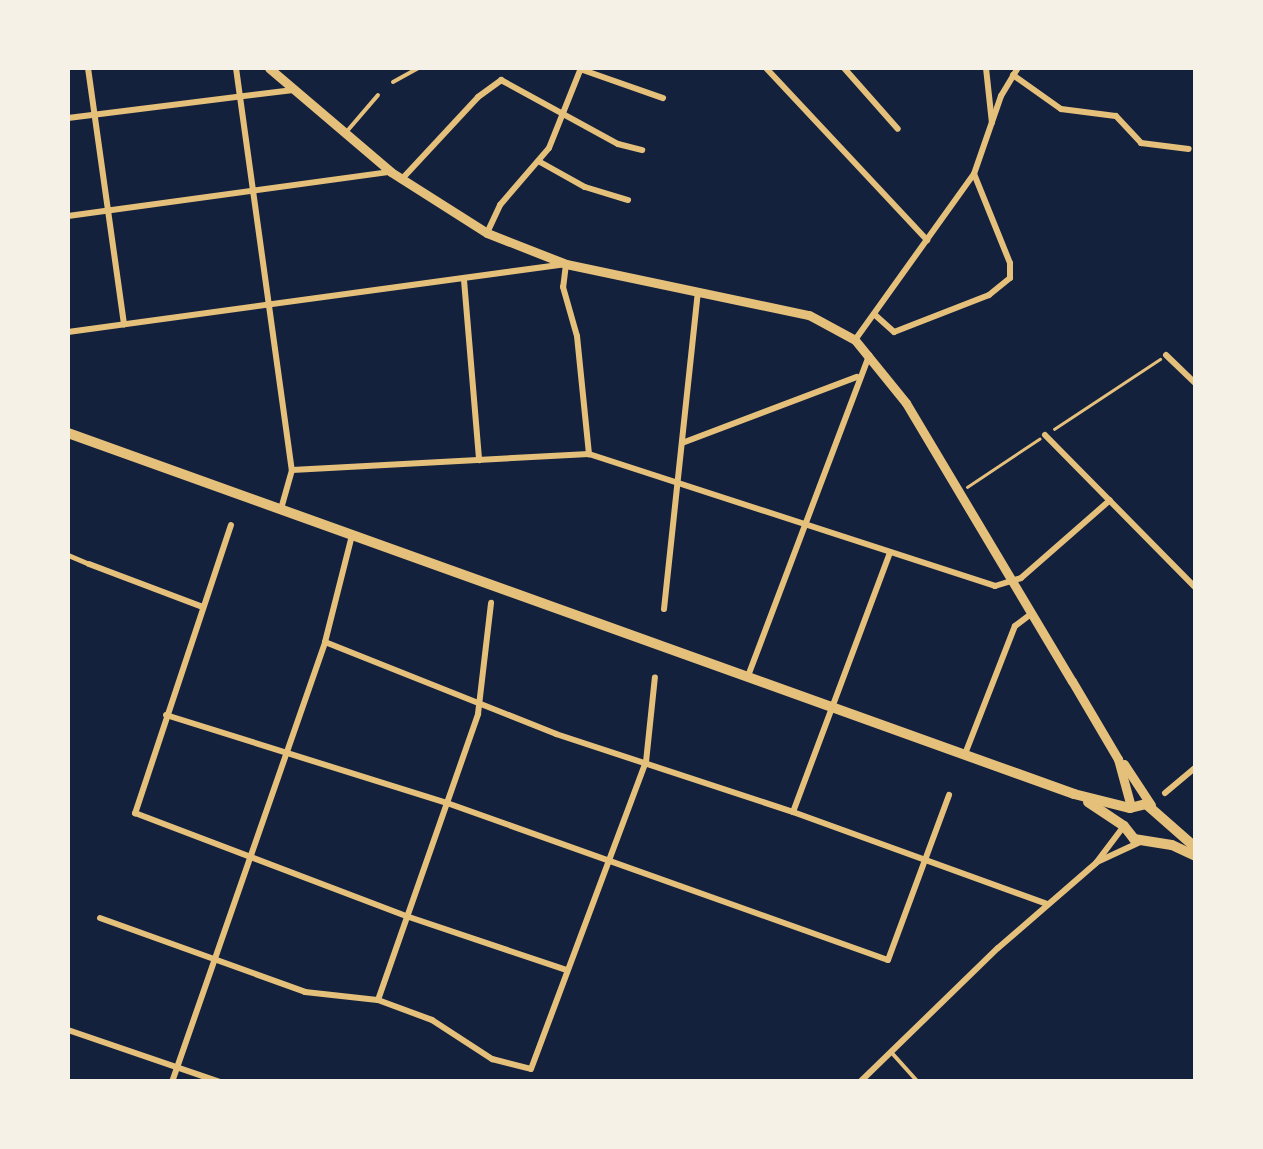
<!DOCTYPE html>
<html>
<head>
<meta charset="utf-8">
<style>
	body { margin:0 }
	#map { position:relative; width:1263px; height:1149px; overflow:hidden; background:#14213d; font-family:Georgia,serif }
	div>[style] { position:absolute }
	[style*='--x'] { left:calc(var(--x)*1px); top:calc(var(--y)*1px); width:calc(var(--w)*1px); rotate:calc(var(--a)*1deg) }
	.path>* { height:2.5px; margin:-1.25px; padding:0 1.25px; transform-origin:1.25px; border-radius:1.25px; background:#e5c07b }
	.service>* { height:4px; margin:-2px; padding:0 2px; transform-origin:2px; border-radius:2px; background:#e5c07b }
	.pedestrian>* { height:5px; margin:-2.5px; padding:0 2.5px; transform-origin:2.5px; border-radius:2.5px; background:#e5c07b }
	.minor>* { height:6px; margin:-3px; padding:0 3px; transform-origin:3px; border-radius:3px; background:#e5c07b }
	.tertiary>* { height:9px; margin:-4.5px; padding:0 4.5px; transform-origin:4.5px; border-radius:4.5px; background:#e5c07b }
	.secondary>* { height:10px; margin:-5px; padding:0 5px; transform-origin:5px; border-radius:5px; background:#e5c07b }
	span { translate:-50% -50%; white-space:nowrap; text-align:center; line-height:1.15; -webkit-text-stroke:10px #f6f1e7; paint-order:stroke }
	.frame { position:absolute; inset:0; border:70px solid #f6f1e7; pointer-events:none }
</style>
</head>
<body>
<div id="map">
	<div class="path">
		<div style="--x:1054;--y:429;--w:127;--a:-33.4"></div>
		<div style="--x:967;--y:487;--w:87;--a:-33.7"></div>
	</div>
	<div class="service">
		<div style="--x:393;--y:82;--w:29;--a:-29"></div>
		<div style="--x:348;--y:130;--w:46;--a:-49.4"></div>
		<div style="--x:891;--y:1052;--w:40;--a:48"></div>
	</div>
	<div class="pedestrian">
		<div style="--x:68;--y:555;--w:23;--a:23"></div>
	</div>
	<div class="minor">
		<div style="--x:88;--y:68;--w:259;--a:82"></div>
		<div style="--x:236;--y:68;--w:406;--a:82.1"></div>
		<div style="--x:292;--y:470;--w:41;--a:105.8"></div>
		<div style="--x:766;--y:68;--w:236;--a:46.9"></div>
		<div style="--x:844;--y:68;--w:81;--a:48.5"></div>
		<div style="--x:986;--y:68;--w:55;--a:83.8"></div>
		<div style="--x:580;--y:69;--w:88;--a:19.3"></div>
		<div style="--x:1013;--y:75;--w:59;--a:35.3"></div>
		<div style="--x:1061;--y:109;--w:55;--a:7.3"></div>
		<div style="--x:1116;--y:116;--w:37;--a:47"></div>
		<div style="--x:1141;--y:143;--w:48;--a:7.1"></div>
		<div style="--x:68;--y:118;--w:227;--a:-7.1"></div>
		<div style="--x:540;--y:162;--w:51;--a:29.1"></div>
		<div style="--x:585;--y:187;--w:45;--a:16.8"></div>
		<div style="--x:401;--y:180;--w:113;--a:-47.1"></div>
		<div style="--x:478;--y:97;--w:29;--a:-36"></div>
		<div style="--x:501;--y:80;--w:133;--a:28.7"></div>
		<div style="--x:618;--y:144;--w:25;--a:14"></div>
		<div style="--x:68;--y:216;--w:325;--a:-7.8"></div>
		<div style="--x:487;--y:233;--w:31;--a:-65"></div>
		<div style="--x:500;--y:205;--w:75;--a:-49.3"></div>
		<div style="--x:549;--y:148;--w:86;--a:-68.2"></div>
		<div style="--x:464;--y:280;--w:181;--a:85.2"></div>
		<div style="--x:874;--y:314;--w:27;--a:42"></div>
		<div style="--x:894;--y:332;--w:102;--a:-21.3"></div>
		<div style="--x:989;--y:295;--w:27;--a:-39"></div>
		<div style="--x:1010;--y:278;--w:15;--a:-90"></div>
		<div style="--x:1010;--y:263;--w:96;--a:-112"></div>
		<div style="--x:68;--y:332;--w:503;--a:-7.78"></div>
		<div style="--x:566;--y:264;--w:23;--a:97"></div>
		<div style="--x:563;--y:287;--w:51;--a:74.1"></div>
		<div style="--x:577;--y:336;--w:119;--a:84.2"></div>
		<div style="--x:855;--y:340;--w:204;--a:-54.4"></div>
		<div style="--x:974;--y:174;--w:83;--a:-70.9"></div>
		<div style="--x:1001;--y:96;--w:33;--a:-59"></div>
		<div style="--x:1166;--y:355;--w:42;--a:44"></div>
		<div style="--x:1045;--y:435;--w:215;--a:45.4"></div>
		<div style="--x:682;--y:443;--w:187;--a:-20.7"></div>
		<div style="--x:292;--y:470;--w:297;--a:-3.1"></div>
		<div style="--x:589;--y:454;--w:427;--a:18"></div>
		<div style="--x:995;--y:586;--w:27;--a:-17"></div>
		<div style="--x:1021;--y:578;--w:118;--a:-41.2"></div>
		<div style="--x:231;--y:525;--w:304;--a:108.4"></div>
		<div style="--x:135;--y:813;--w:290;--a:20.8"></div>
		<div style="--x:406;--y:916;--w:169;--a:18.6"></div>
		<div style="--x:89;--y:564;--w:122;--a:20.7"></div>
		<div style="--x:664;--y:609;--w:319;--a:-83.9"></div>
		<div style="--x:325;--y:642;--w:249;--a:21.7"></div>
		<div style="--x:556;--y:734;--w:250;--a:18.2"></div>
		<div style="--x:793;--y:812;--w:270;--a:19.9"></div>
		<div style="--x:748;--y:676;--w:343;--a:-69.3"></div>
		<div style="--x:166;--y:715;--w:294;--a:17.4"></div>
		<div style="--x:447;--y:803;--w:468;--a:19.6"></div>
		<div style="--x:888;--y:960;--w:176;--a:-69.7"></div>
		<div style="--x:965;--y:754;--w:137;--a:-68.7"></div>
		<div style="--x:1015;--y:626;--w:21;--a:-37"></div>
		<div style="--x:1165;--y:793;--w:40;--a:-40"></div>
		<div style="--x:793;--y:812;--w:277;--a:-69.5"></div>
		<div style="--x:1097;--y:862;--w:47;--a:-24.9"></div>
		<div style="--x:100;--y:918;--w:218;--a:19.8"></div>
		<div style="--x:305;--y:992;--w:73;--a:6.3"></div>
		<div style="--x:378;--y:1000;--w:58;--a:20.3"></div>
		<div style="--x:432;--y:1020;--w:72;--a:33"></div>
		<div style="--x:492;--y:1059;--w:40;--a:14.4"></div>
		<div style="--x:531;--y:1069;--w:328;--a:-69.5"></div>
		<div style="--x:646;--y:762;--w:85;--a:-84"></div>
		<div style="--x:378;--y:1000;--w:303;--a:-70.7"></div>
		<div style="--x:478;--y:714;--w:112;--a:-83.3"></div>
		<div style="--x:68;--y:1030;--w:161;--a:18.9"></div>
		<div style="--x:172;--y:1082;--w:466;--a:-70.8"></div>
		<div style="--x:325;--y:642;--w:110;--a:-75.8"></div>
		<div style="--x:860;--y:1082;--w:192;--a:-44.2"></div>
		<div style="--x:998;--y:948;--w:130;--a:-40.9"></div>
		<div style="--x:1096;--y:863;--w:46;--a:-52.9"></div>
	</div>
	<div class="tertiary">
		<div style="--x:269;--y:68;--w:160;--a:40.4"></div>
		<div style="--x:391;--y:172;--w:114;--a:32.4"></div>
		<div style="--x:487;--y:233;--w:85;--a:21.4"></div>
		<div style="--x:566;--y:264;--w:248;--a:11.9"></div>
		<div style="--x:809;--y:315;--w:52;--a:28.5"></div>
		<div style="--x:855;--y:340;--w:81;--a:51"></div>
		<div style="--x:906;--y:403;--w:324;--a:59.2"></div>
		<div style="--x:1072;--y:681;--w:91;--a:59.5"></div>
		<div style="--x:1118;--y:759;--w:50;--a:74.8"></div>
		<div style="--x:1124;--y:764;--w:49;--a:56.6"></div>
	</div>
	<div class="secondary">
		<div style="--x:68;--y:433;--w:1069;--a:19.74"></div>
		<div style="--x:1074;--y:794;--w:58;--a:14"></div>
		<div style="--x:1130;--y:808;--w:16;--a:-14"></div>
		<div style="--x:1146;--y:804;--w:67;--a:41.3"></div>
		<div style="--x:1088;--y:802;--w:43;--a:33.7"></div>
		<div style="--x:1124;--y:826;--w:16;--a:52"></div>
		<div style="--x:1134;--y:839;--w:38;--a:9"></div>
		<div style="--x:1172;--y:845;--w:26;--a:25"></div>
	</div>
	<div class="frame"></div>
</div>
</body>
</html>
